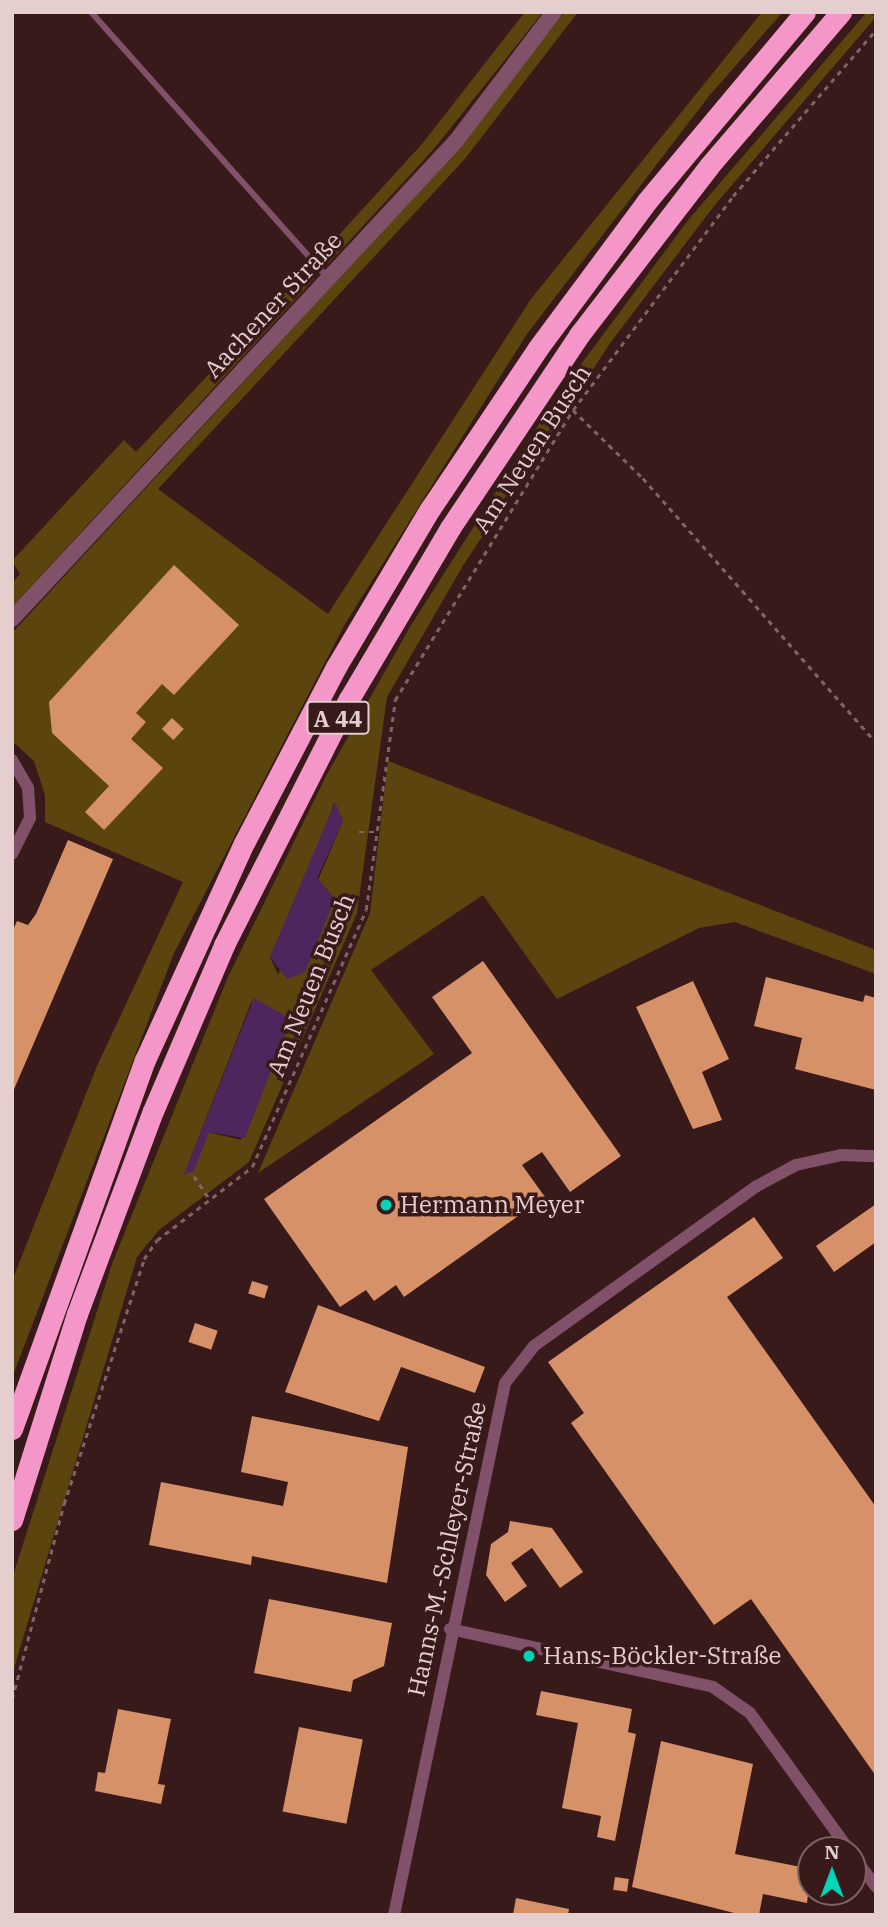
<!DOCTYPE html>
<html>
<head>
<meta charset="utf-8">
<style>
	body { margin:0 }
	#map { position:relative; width:888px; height:1927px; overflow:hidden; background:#391a1b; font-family:"IBM Plex Serif",serif }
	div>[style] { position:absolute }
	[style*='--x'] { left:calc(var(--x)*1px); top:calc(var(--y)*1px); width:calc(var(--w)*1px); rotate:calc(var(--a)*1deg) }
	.green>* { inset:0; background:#5c440e }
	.water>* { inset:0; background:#4e265e }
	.building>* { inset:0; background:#d79168; transform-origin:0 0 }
	.path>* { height:2.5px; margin-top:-1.25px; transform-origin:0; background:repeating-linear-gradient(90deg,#7f6464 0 5px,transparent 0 10px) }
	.service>* { height:6px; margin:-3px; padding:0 3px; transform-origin:3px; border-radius:3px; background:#81516a }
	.minor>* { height:12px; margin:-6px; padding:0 6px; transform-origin:6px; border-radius:6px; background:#81516a }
	.tertiary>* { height:16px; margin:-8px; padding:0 8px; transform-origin:8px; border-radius:8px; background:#81516a }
	.motorway>* { height:21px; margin:-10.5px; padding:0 10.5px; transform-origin:10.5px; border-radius:10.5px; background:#f596c8 }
	.dots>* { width:19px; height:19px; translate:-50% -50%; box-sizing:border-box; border:4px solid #391a1b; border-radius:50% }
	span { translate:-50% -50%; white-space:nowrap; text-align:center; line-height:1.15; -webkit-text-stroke:7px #391a1b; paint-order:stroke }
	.shield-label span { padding:2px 5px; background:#391a1b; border:2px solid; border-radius:5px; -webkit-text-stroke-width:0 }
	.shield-label { font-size:23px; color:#e4cece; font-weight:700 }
	.street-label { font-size:24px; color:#e4cece }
	.poi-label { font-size:24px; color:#e4cece }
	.left { translate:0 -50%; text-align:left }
	.frame { position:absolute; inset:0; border:14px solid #e4cece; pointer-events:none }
	.north { position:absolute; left:797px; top:1836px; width:70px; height:70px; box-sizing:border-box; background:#391a1b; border:2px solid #7d6263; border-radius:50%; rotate:0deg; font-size:19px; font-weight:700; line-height:28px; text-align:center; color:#e4cece }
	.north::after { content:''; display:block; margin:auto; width:24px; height:32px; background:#00d5b7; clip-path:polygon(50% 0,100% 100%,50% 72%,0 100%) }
</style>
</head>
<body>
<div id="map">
	<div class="green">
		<div style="clip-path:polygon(525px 12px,543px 12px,433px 150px,328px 264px,317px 259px,422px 144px)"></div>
		<div style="clip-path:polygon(564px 12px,578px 12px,464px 160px,158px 489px,328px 614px,531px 299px,762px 12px,783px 12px,709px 96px,527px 334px,345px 624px,174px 953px,12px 1378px,12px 1281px,97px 1066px,183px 882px,45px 822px,45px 795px,34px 761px,12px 741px,12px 633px,452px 156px)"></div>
		<div style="clip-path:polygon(evenodd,867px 12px,876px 17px,714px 206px,611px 342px,464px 564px,387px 697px,357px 913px,249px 1162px,159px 1230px,137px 1257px,12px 1675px,12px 1579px,112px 1264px,228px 977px,326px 776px,410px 627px,553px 402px,689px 219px,867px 12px,333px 803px,343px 821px,278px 975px,270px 957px,331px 822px,333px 803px,867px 12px,252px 1000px,241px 1140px,208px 1132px,184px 1175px,252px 1000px)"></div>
		<div style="clip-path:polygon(309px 267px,314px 279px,12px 607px,12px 583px,20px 574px,12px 561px,124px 440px,136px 452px)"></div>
		<div style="clip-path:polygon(388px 761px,876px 950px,876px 974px,735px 922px,699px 928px,557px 999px,483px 895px,371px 970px,434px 1054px,258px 1173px,370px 913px)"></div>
	</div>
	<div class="water">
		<div style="clip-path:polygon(335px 802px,343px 821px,317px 878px,332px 895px,332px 906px,305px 972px,287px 979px,270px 957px)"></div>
		<div style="clip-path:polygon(254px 998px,291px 1019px,245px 1138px,209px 1132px,194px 1171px,184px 1175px)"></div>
	</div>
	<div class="building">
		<div style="clip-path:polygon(174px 565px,239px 625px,174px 695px,162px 684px,136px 713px,146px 722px,131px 739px,163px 768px,104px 830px,85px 812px,109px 786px,52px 733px,49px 702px)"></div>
		<div style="left:172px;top:718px;width:16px;height:15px;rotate:43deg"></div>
		<div style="clip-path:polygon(68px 840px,113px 859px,12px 1094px,12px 932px,17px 921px,28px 925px,36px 914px)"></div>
		<div style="clip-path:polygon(483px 961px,621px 1156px,570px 1192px,542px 1152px,522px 1165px,545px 1197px,404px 1297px,396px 1285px,374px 1301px,366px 1290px,340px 1307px,264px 1199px,472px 1053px,432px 997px)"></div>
		<div style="clip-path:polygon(766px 977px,863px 1002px,865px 995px,876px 998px,876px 1090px,795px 1069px,802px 1038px,754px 1026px)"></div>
		<div style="clip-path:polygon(693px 981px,729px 1059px,702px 1072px,722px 1120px,693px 1129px,636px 1007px)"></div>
		<div style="clip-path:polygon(876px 1204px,876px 1242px,834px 1272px,816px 1246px)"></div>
		<div style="clip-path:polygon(754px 1217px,783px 1258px,727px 1297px,876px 1507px,876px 1776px,751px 1599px,714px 1625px,571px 1423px,584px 1413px,548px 1362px)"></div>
		<div style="left:252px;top:1281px;width:17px;height:13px;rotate:17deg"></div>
		<div style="clip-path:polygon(318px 1305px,485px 1367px,475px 1393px,401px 1367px,379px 1421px,285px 1392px)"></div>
		<div style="left:195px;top:1323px;width:24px;height:20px;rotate:19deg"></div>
		<div style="clip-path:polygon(252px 1416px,408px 1447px,387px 1583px,252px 1556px,251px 1565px,149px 1545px,161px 1482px,283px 1506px,288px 1482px,241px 1472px)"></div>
		<div style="clip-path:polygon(510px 1521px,552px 1528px,583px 1572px,560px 1588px,532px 1548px,511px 1563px,527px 1586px,505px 1602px,486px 1575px,491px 1544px,508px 1532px)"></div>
		<div style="clip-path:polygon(269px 1599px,392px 1623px,384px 1666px,353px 1680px,351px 1692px,254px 1673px)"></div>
		<div style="clip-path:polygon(541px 1691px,632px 1709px,628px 1732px,636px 1734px,615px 1841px,597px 1837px,601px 1816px,562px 1808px,578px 1723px,536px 1715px)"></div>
		<div style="clip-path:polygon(118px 1709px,171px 1719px,158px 1784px,165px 1785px,161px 1804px,95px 1791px,98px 1772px,105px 1773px)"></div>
		<div style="left:299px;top:1727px;width:65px;height:86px;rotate:11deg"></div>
		<div style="clip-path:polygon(661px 1741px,753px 1764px,735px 1854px,811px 1869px,807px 1903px,763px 1894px,759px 1915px,742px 1915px,632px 1887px)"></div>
		<div style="left:615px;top:1877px;width:14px;height:13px;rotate:8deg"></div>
		<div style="clip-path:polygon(516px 1898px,569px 1909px,568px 1915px,513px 1915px)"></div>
	</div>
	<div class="path">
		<div style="--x:573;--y:410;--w:98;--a:44.2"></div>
		<div style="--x:643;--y:478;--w:352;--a:48.6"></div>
		<div style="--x:359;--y:832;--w:17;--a:0"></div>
		<div style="--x:194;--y:1176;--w:29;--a:56"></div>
		<div style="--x:12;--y:1699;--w:202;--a:-75.1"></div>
		<div style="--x:64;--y:1504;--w:258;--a:-71.9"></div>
		<div style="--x:144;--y:1259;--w:23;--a:-56"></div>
		<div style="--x:157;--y:1240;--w:120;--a:-37.5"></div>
		<div style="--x:252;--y:1167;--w:281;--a:-66.1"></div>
		<div style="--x:366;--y:910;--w:212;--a:-82.1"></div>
		<div style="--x:395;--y:700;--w:340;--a:-58.5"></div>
		<div style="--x:573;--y:410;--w:267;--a:-53.2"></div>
		<div style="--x:733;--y:196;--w:219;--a:-49.3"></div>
	</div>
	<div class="service">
		<div style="--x:91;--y:12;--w:355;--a:48.3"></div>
	</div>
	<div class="minor">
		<div style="--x:12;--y:760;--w:32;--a:60"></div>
		<div style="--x:28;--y:788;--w:30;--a:86"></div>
		<div style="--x:30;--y:818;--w:40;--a:116.6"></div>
		<div style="--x:450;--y:1629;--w:269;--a:12.4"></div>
		<div style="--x:713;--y:1687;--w:45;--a:35.1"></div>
		<div style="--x:750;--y:1713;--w:169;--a:54.1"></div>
		<div style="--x:853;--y:1856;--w:39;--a:53"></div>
		<div style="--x:394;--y:1915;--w:543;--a:-78.21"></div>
		<div style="--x:505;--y:1383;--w:47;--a:-51.9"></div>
		<div style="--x:534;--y:1346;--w:274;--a:-35.7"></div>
		<div style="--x:757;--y:1186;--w:44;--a:-28.3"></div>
		<div style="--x:796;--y:1165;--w:46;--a:-12.5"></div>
		<div style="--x:841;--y:1155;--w:35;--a:2"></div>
	</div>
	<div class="tertiary">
		<div style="--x:12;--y:619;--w:652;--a:-47.11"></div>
		<div style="--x:456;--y:141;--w:162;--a:-52.8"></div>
	</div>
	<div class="motorway">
		<div style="--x:12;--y:1429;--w:392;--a:-70.2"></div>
		<div style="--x:145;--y:1060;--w:239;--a:-65.5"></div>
		<div style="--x:244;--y:843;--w:199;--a:-62.4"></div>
		<div style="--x:336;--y:667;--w:184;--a:-59.3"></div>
		<div style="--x:430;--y:509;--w:194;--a:-56.1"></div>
		<div style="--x:538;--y:348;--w:183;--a:-53.4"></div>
		<div style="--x:647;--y:201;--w:246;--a:-50.1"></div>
		<div style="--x:12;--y:1520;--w:216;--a:-72.5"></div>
		<div style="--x:77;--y:1314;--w:217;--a:-69.5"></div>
		<div style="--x:153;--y:1111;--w:181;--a:-66.8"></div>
		<div style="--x:224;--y:945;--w:276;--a:-63.1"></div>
		<div style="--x:349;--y:699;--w:199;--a:-59.4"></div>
		<div style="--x:450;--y:528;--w:232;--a:-56.2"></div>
		<div style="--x:579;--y:335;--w:213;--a:-52.4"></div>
		<div style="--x:709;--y:166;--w:203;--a:-49.4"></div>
	</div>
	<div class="dots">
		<div style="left:386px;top:1205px;background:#00d5b7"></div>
		<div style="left:529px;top:1656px;background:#00d5b7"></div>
	</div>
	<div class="shield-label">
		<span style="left:338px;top:718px">A 44</span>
	</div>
	<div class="street-label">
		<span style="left:273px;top:305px;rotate:-47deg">Aachener Straße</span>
		<span style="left:532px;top:449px;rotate:-57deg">Am Neuen Busch</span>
		<span style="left:311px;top:985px;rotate:-68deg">Am Neuen Busch</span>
		<span style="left:447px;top:1549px;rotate:-78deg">Hanns-M.-Schleyer-Straße</span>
	</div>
	<div class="poi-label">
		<span class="left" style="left:400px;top:1205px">Hermann Meyer</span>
		<span class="left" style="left:543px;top:1656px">Hans-Böckler-Straße</span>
	</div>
	<div class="frame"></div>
	<div class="north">N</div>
</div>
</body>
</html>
